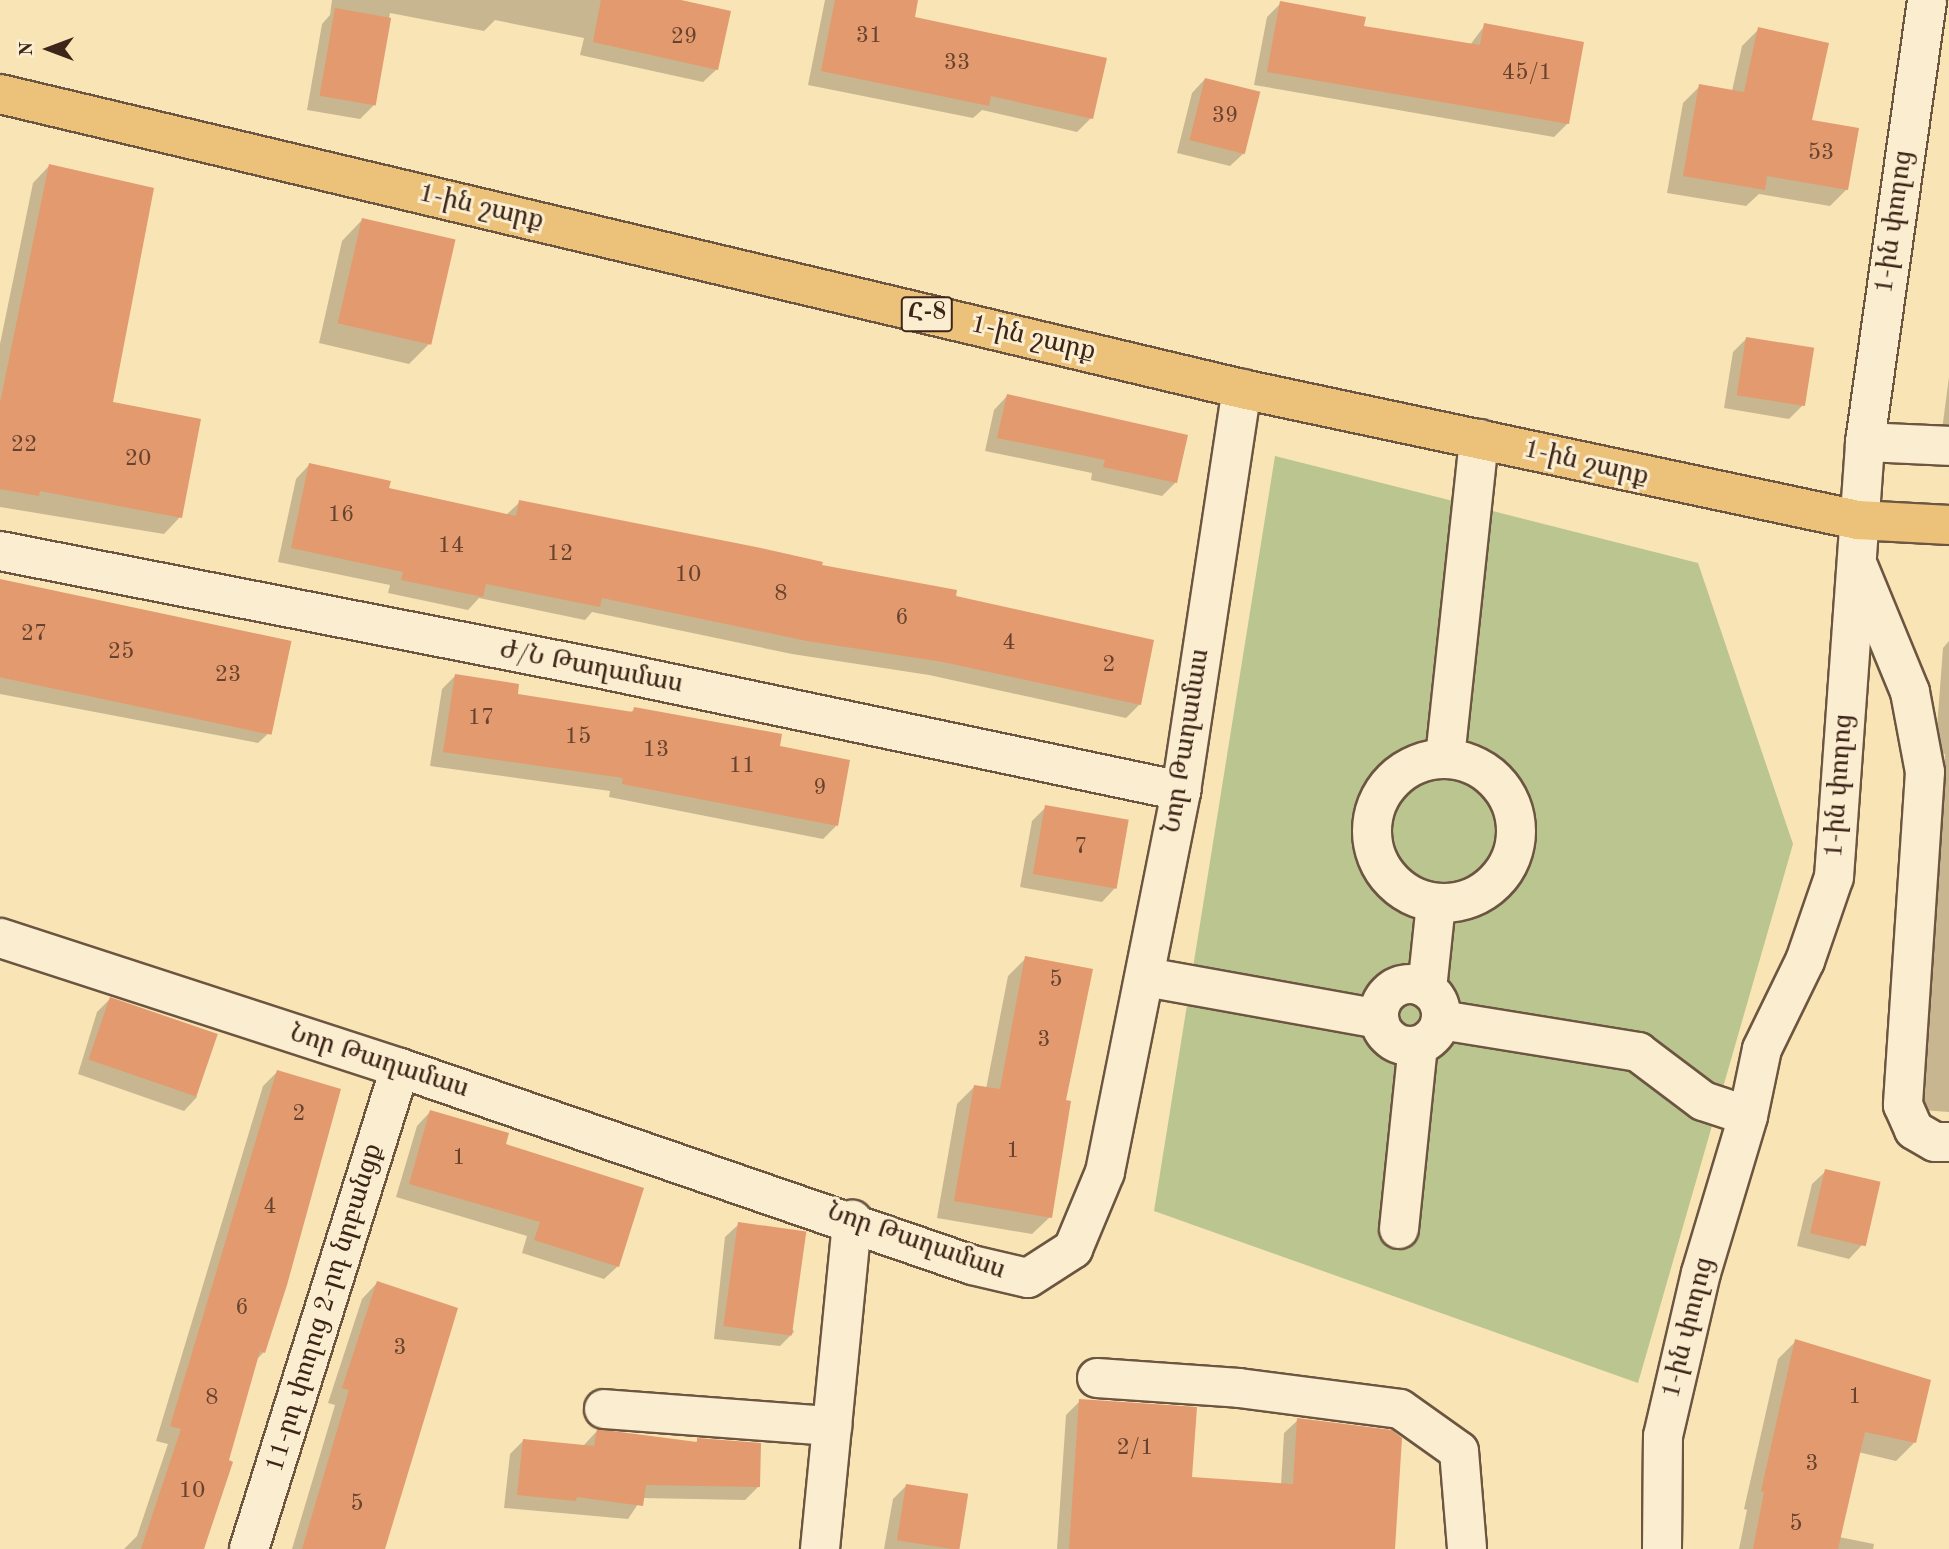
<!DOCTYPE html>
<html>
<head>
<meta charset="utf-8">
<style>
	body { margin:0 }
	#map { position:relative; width:1949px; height:1549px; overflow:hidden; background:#f9e4b5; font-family:"Old Standard TT","Noto Serif Armenian",serif }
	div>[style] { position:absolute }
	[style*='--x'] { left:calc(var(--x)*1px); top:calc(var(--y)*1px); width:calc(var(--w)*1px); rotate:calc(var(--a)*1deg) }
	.green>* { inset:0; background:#bac590 }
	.shadow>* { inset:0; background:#0003 }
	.building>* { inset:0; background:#e29a6e; transform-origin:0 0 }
	.roads { filter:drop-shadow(2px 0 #6c5541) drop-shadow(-2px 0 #6c5541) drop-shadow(0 2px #6c5541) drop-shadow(0 -2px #6c5541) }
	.minor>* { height:38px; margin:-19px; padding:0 19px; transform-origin:19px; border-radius:19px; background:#fbedcf }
	.minor>.ring { margin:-19px; padding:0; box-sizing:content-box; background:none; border:38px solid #fbedcf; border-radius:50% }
	.major>* { height:38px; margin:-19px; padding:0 19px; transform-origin:19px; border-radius:19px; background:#ecc27a }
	span { translate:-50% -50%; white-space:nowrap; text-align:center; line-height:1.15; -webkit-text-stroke:6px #fbedcf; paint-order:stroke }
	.number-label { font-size:23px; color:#66422f }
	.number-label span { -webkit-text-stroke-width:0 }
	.shield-label span { padding:2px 5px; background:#fbedcf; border:2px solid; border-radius:5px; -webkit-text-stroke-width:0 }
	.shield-label { font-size:24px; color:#3d251a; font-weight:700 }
	.street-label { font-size:26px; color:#3d251a }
	.north { position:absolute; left:14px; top:14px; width:70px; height:70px; -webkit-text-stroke:5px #fbedcf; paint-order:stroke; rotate:270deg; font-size:19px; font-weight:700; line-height:28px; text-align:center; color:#3d251a }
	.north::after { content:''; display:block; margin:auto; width:24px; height:32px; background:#3d251a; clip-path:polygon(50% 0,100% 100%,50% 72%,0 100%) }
</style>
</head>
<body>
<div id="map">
	<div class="green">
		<div style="clip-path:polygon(1275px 456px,1698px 563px,1793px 844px,1638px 1383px,1154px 1211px)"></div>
	</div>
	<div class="shadow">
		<div style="clip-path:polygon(332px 0,672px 0,717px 69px,703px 82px,580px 55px,584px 38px,495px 20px,484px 31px,390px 13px,374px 105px,360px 119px,307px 110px,322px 24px,330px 15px)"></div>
		<div style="clip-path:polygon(825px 0,916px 0,912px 19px,1091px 118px,1077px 132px,982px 110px,973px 118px,808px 85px)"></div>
		<div style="clip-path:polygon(1281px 3px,1362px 27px,1470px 45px,1485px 25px,1568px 123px,1554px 137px,1254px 85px,1267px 17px)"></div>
		<div style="clip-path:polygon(1759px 29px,1847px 189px,1830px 206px,1759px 194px,1746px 206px,1667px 193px,1683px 103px,1700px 86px,1732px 91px,1742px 46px)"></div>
		<div style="clip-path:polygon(1205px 79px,1244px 153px,1230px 166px,1177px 153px,1192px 93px)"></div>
		<div style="clip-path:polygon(49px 166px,111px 404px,180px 517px,164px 534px,0 507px,0 344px,33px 183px)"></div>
		<div style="clip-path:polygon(362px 220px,429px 344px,409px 364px,319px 343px,342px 241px)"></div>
		<div style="clip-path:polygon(1746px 339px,1803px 405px,1789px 419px,1724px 408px,1733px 352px)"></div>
		<div style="clip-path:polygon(1949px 377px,1949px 431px,1942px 430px)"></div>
		<div style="clip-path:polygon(1007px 396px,1176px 482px,1162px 496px,1091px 480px,1092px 473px,985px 451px,994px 410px)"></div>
		<div style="clip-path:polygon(309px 465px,387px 490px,506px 515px,520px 502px,1152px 641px,1139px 705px,1126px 718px,929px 675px,792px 654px,592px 612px,585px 620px,479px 598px,468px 610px,388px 593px,390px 585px,278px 562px,296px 479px)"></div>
		<div style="clip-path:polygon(0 580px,289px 644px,272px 730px,258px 743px,0 694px)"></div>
		<div style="clip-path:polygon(1949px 641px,1949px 1112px,1922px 1110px,1945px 754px,1935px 754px,1943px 648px)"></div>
		<div style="clip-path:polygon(455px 676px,516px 695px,630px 713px,635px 708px,778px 747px,836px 826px,823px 839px,609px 797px,610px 791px,430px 766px,442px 689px)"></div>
		<div style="clip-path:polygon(1046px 807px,1115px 888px,1102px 902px,1020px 887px,1032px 821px)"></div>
		<div style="clip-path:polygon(1026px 958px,1050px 1217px,1032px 1234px,937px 1218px,957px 1104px,974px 1087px,986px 1089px,1008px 976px)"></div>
		<div style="clip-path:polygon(110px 999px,197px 1097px,184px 1111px,78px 1074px,97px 1012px)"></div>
		<div style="clip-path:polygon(278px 1071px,264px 1352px,255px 1361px,204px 1549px,124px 1549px,137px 1536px,168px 1444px,156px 1441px,263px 1086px)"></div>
		<div style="clip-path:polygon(430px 1112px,504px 1145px,618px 1266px,604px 1279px,522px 1253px,527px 1236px,396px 1197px,417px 1126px)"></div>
		<div style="clip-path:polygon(1826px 1171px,1862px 1245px,1849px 1259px,1797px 1246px,1812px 1184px)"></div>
		<div style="clip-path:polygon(739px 1224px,794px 1332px,780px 1346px,714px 1339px,725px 1237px)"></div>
		<div style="clip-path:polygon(377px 1283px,384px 1549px,292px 1549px,335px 1405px,328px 1403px,362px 1299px)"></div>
		<div style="clip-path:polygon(1796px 1341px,1914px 1443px,1896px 1461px,1858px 1452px,1839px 1537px,1874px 1544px,1873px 1549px,1739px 1549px,1747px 1510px,1744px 1509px,1778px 1359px)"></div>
		<div style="clip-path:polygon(1080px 1401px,1190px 1478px,1281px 1485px,1284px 1433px,1298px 1420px,1393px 1549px,1057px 1549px,1066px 1415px)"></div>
		<div style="clip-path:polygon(597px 1431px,694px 1444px,698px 1440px,759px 1486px,745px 1500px,642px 1498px,628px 1519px,504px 1508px,510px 1454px,523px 1441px,583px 1446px)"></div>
		<div style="clip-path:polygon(907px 1485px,966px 1495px,956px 1549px,884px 1549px,893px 1499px)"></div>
	</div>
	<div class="building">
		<div style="clip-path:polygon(601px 0,681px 0,731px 11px,718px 70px,593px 42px)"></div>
		<div style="clip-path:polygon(835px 0,918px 0,915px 17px,1107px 58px,1093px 119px,991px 96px,989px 106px,821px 71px)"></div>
		<div style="clip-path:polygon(1280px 1px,1366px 17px,1364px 26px,1480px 45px,1484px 23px,1584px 42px,1569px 124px,1267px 72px)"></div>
		<div style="left:335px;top:8px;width:57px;height:89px;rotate:10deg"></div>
		<div style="clip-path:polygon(1758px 27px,1829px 43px,1812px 120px,1859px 128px,1848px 190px,1767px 176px,1765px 190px,1683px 176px,1699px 84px,1744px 92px)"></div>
		<div style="left:1205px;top:78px;width:57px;height:64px;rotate:14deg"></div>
		<div style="clip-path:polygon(49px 164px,154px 188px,113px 402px,201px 419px,182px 518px,40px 491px,39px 496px,0 489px,0 403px)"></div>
		<div style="left:362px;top:218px;width:96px;height:108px;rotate:13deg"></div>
		<div style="left:1746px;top:337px;width:69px;height:59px;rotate:9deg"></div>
		<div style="clip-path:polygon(1007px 394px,1188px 435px,1177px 483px,1103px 467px,1105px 460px,997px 438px)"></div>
		<div style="clip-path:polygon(309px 463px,391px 481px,389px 488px,516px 516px,519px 500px,756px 547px,823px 562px,822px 565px,957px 590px,956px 596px,1154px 640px,1141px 705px,943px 662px,807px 641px,602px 598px,600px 607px,486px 584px,483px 597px,401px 580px,403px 572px,291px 548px)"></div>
		<div style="left:0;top:579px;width:298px;height:96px;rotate:12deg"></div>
		<div style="clip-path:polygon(455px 674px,519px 684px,518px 694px,633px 712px,634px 707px,782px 734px,780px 746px,850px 760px,838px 826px,622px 784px,623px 778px,443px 752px)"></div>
		<div style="left:1045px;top:805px;width:85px;height:70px;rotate:10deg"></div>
		<div style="clip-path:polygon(1025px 956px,1093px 969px,1066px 1100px,1071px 1101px,1052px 1218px,954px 1201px,974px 1085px,1000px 1089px)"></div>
		<div style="left:110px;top:997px;width:114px;height:66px;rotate:19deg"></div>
		<div style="clip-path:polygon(277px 1070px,341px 1089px,287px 1285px,265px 1353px,260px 1351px,229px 1460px,233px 1462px,204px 1549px,141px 1549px,181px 1429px,170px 1426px)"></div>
		<div style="clip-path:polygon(430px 1110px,509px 1133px,506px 1144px,644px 1188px,619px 1267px,534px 1240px,540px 1222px,409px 1184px)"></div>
		<div style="left:1825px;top:1169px;width:57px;height:66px;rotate:13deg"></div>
		<div style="left:738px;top:1222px;width:69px;height:105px;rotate:8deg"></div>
		<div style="clip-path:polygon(377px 1281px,458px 1308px,385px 1549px,302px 1549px,349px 1390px,342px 1388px)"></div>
		<div style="clip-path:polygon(1795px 1339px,1931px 1380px,1916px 1443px,1865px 1432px,1838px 1549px,1753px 1549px,1764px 1492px,1761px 1491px)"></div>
		<div style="clip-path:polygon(1079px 1399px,1197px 1407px,1192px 1477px,1293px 1484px,1297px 1418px,1392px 1430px,1402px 1438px,1395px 1549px,1069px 1549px)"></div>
		<div style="clip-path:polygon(597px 1429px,697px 1442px,697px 1438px,761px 1443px,760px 1487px,646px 1485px,643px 1506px,577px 1497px,576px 1501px,517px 1495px,523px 1439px,594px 1446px)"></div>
		<div style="left:906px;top:1484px;width:63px;height:57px;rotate:9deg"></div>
	</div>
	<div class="roads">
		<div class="minor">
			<div style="--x:1865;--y:442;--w:84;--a:2.7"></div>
			<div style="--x:0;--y:551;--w:619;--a:11.09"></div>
			<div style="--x:607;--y:670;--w:587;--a:11.9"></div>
			<div style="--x:1859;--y:568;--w:134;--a:67.6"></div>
			<div style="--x:1910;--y:692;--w:81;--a:79.4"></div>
			<div style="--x:1925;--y:772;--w:334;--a:93.8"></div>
			<div style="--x:1903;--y:1105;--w:27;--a:66"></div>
			<div style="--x:1914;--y:1130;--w:24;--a:30"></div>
			<div style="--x:1935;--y:1142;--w:14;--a:0"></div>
			<div style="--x:1445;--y:758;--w:321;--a:-83.9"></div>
			<div class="ring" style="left:1372px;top:759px;width:106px;height:106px"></div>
			<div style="--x:0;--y:938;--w:421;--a:18"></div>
			<div style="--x:400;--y:1068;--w:605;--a:19"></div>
			<div style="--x:972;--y:1265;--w:57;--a:13.1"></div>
			<div style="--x:1028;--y:1278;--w:54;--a:-32.8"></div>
			<div style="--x:1073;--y:1249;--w:83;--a:-67.4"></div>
			<div style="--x:1105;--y:1172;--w:389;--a:-78.7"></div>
			<div style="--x:1181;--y:791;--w:407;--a:-81.4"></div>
			<div style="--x:1146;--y:977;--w:237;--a:10.2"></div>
			<div class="ring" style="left:1379px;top:984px;width:24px;height:24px"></div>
			<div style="--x:1427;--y:989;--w:85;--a:-84"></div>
			<div style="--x:1441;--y:1020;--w:200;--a:9.2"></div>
			<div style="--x:1638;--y:1052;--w:81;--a:37"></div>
			<div style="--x:1703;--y:1101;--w:47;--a:18.4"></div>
			<div style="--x:1399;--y:1229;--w:184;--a:-84.1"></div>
			<div style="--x:1097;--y:1378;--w:142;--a:4"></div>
			<div style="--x:1239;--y:1388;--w:162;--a:7.4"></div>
			<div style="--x:1400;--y:1409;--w:72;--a:35.4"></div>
			<div style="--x:1459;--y:1451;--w:98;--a:85.3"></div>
			<div style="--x:604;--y:1409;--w:229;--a:4.3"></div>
			<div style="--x:249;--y:1549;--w:504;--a:-72.57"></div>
			<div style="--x:820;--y:1549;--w:331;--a:-84.4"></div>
			<div style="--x:1662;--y:1549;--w:113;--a:-89.5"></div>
			<div style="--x:1663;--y:1436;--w:167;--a:-76.9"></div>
			<div style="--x:1701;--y:1273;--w:164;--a:-73.3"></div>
			<div style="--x:1748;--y:1116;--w:68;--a:-78.2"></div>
			<div style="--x:1762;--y:1049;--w:98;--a:-64"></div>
			<div style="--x:1805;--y:961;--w:89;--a:-71"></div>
			<div style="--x:1834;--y:877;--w:436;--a:-85.9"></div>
			<div style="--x:1865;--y:442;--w:446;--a:-82"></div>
		</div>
		<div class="major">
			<div style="--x:0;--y:94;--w:1277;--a:13.36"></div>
			<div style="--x:1242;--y:389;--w:630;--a:12.01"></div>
			<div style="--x:1858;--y:520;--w:91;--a:3.1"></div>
		</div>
	</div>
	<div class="number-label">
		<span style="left:869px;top:36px">31</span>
		<span style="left:684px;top:37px">29</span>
		<span style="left:957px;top:63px">33</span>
		<span style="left:1527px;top:73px">45/1</span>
		<span style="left:1225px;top:116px">39</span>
		<span style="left:1821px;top:153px">53</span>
		<span style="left:24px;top:445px">22</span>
		<span style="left:138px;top:459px">20</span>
		<span style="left:341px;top:515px">16</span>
		<span style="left:451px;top:546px">14</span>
		<span style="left:560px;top:554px">12</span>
		<span style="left:688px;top:575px">10</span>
		<span style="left:781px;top:594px">8</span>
		<span style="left:902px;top:618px">6</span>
		<span style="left:34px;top:634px">27</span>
		<span style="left:1009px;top:643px">4</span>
		<span style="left:121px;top:652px">25</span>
		<span style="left:1109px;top:665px">2</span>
		<span style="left:228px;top:675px">23</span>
		<span style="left:481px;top:718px">17</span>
		<span style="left:578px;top:737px">15</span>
		<span style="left:656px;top:750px">13</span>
		<span style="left:742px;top:766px">11</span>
		<span style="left:820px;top:788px">9</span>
		<span style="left:1081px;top:847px">7</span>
		<span style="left:1056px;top:980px">5</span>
		<span style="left:1044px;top:1040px">3</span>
		<span style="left:299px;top:1114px">2</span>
		<span style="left:1013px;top:1151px">1</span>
		<span style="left:459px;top:1158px">1</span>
		<span style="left:270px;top:1207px">4</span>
		<span style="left:242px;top:1308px">6</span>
		<span style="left:400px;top:1348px">3</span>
		<span style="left:1855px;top:1397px">1</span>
		<span style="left:212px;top:1398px">8</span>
		<span style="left:1135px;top:1448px">2/1</span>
		<span style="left:1812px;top:1464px">3</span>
		<span style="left:192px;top:1491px">10</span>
		<span style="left:357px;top:1504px">5</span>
		<span style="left:1796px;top:1524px">5</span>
	</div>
	<div class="shield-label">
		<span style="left:927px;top:314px">Հ-8</span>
	</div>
	<div class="street-label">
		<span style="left:481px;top:208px;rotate:13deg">1-ին շարք</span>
		<span style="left:1895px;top:222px;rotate:-82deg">1-ին փողոց</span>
		<span style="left:1033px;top:339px;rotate:13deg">1-ին շարք</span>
		<span style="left:1586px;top:464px;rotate:13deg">1-ին շարք</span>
		<span style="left:591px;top:668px;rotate:11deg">Ժ/Ն Թաղամաս</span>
		<span style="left:1187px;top:741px;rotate:-81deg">Նոր Թաղամաս</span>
		<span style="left:1840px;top:786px;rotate:-86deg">1-ին փողոց</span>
		<span style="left:379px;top:1062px;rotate:18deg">Նոր Թաղամաս</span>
		<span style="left:916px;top:1242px;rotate:19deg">Նոր Թաղամաս</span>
		<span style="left:325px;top:1308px;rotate:-73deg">11-րդ փողոց 2-րդ նրբանցք</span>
		<span style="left:1689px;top:1328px;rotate:-76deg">1-ին փողոց</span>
	</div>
	<div class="north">N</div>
</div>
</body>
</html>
